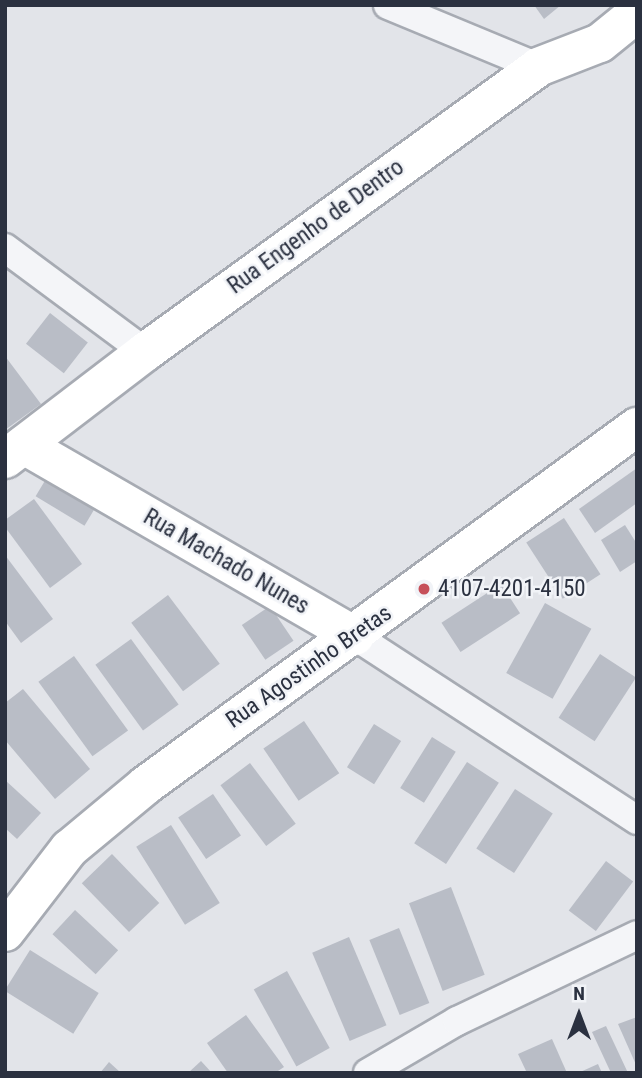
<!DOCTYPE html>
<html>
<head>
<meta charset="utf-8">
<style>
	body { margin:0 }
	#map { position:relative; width:642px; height:1078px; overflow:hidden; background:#e2e4e9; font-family:"Roboto Condensed",sans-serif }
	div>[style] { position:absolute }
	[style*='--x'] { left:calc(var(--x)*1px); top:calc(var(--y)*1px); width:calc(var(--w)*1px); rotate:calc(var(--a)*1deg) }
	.building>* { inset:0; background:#b9bdc6; transform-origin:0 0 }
	.roads { filter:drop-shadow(2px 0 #a7abb3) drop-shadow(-2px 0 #a7abb3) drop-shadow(0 2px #a7abb3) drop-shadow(0 -2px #a7abb3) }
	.street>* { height:28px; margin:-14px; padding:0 14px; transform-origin:14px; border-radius:14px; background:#f4f5f8 }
	.secondary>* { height:38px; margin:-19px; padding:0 19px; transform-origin:19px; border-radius:19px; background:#fff }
	.dots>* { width:19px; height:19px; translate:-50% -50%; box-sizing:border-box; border:4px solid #f1f3f7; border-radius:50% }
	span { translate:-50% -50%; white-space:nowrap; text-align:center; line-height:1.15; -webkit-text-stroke:5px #f1f3f7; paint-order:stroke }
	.street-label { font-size:23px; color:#2b3140 }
	.poi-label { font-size:23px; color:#2b3140 }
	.left { translate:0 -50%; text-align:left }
	.frame { position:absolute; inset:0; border:7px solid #2b3140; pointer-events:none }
	.north { position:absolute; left:544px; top:980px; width:70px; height:70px; -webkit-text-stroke:5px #f1f3f7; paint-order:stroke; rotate:0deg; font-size:19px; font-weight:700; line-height:28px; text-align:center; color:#2b3140 }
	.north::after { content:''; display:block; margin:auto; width:24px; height:32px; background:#2b3140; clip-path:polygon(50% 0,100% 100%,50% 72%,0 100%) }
</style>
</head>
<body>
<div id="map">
	<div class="building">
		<div style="clip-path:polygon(534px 5px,561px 5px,544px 19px)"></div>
		<div style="left:50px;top:313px;width:48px;height:39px;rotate:38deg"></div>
		<div style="clip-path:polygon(5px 356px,41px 404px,5px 430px)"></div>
		<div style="clip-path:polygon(637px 468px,637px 503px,595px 533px,579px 509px)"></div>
		<div style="left:49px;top:474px;width:57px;height:26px;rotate:31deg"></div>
		<div style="clip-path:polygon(34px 499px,82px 564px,50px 588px,5px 527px,5px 520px)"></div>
		<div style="left:564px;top:518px;width:67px;height:45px;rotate:57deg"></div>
		<div style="clip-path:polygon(625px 525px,637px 544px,637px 561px,620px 572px,601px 540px)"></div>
		<div style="clip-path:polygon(5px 555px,53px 619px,21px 643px,5px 621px)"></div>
		<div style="left:501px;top:584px;width:35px;height:71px;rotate:57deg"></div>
		<div style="left:168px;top:595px;width:86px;height:46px;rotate:53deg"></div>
		<div style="left:545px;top:603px;width:53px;height:80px;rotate:29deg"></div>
		<div style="left:270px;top:606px;width:42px;height:34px;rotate:56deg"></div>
		<div style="left:131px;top:639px;width:81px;height:44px;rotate:54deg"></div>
		<div style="left:600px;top:654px;width:43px;height:76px;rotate:33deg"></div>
		<div style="left:74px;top:656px;width:92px;height:44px;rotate:54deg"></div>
		<div style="clip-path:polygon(23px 689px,90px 769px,55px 799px,5px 740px,5px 703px)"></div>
		<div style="left:304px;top:721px;width:63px;height:49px;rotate:56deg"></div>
		<div style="left:374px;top:724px;width:32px;height:51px;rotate:32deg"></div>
		<div style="left:432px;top:737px;width:28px;height:60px;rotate:32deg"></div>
		<div style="left:467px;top:762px;width:38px;height:97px;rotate:33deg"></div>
		<div style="left:250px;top:763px;width:76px;height:37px;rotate:53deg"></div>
		<div style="clip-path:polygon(5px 780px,41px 813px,17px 839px,5px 828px)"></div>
		<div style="left:515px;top:789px;width:45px;height:71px;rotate:33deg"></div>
		<div style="left:213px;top:794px;width:50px;height:42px;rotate:56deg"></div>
		<div style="left:171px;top:825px;width:92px;height:41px;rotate:58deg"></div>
		<div style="left:112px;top:854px;width:68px;height:42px;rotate:46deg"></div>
		<div style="left:606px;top:861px;width:34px;height:62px;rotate:37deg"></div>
		<div style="left:451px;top:887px;width:94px;height:45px;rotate:69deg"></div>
		<div style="left:75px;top:910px;width:59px;height:33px;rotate:43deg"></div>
		<div style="left:399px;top:928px;width:81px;height:32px;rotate:68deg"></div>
		<div style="left:349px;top:937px;width:96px;height:40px;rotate:67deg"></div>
		<div style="left:30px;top:950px;width:81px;height:48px;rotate:32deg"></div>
		<div style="left:287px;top:971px;width:88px;height:38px;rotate:61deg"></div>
		<div style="clip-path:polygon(246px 1015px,284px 1067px,275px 1073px,228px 1073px,207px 1043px)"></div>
		<div style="clip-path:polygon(637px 1017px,637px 1067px,618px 1024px)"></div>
		<div style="clip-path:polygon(606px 1026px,628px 1073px,611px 1073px,592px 1032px)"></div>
		<div style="clip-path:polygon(552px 1039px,567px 1073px,527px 1073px,518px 1054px)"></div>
		<div style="clip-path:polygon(201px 1061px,212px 1073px,188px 1073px)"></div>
		<div style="clip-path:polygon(109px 1062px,121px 1073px,100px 1073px)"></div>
		<div style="clip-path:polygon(598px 1064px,602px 1073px,578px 1073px)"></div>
	</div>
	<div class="roads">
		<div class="street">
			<div style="--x:388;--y:5;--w:162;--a:22.5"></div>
			<div style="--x:5;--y:248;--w:174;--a:36.6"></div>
			<div style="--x:355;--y:636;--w:337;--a:33.1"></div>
			<div style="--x:368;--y:1073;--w:103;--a:-30.3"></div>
			<div style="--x:457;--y:1021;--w:199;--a:-25.5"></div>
		</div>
		<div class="secondary">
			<div style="--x:24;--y:445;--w:382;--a:30"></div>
			<div style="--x:5;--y:459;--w:176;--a:-37.4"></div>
			<div style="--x:145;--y:352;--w:485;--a:-35.9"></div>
			<div style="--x:538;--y:67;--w:66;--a:-21.2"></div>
			<div style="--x:600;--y:43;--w:48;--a:-39"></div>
			<div style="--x:5;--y:932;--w:105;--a:-52.4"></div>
			<div style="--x:69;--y:849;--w:100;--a:-39.7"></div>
			<div style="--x:146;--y:785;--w:608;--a:-36.1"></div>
		</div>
	</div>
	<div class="dots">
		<div style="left:424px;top:589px;background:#c6505a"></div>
	</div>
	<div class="street-label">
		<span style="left:316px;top:227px;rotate:-36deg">Rua Engenho de Dentro</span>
		<span style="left:226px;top:562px;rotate:30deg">Rua Machado Nunes</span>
		<span style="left:309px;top:667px;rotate:-35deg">Rua Agostinho Bretas</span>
	</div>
	<div class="poi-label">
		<span class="left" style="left:438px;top:589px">4107-4201-4150</span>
	</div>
	<div class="frame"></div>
	<div class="north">N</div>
</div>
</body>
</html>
